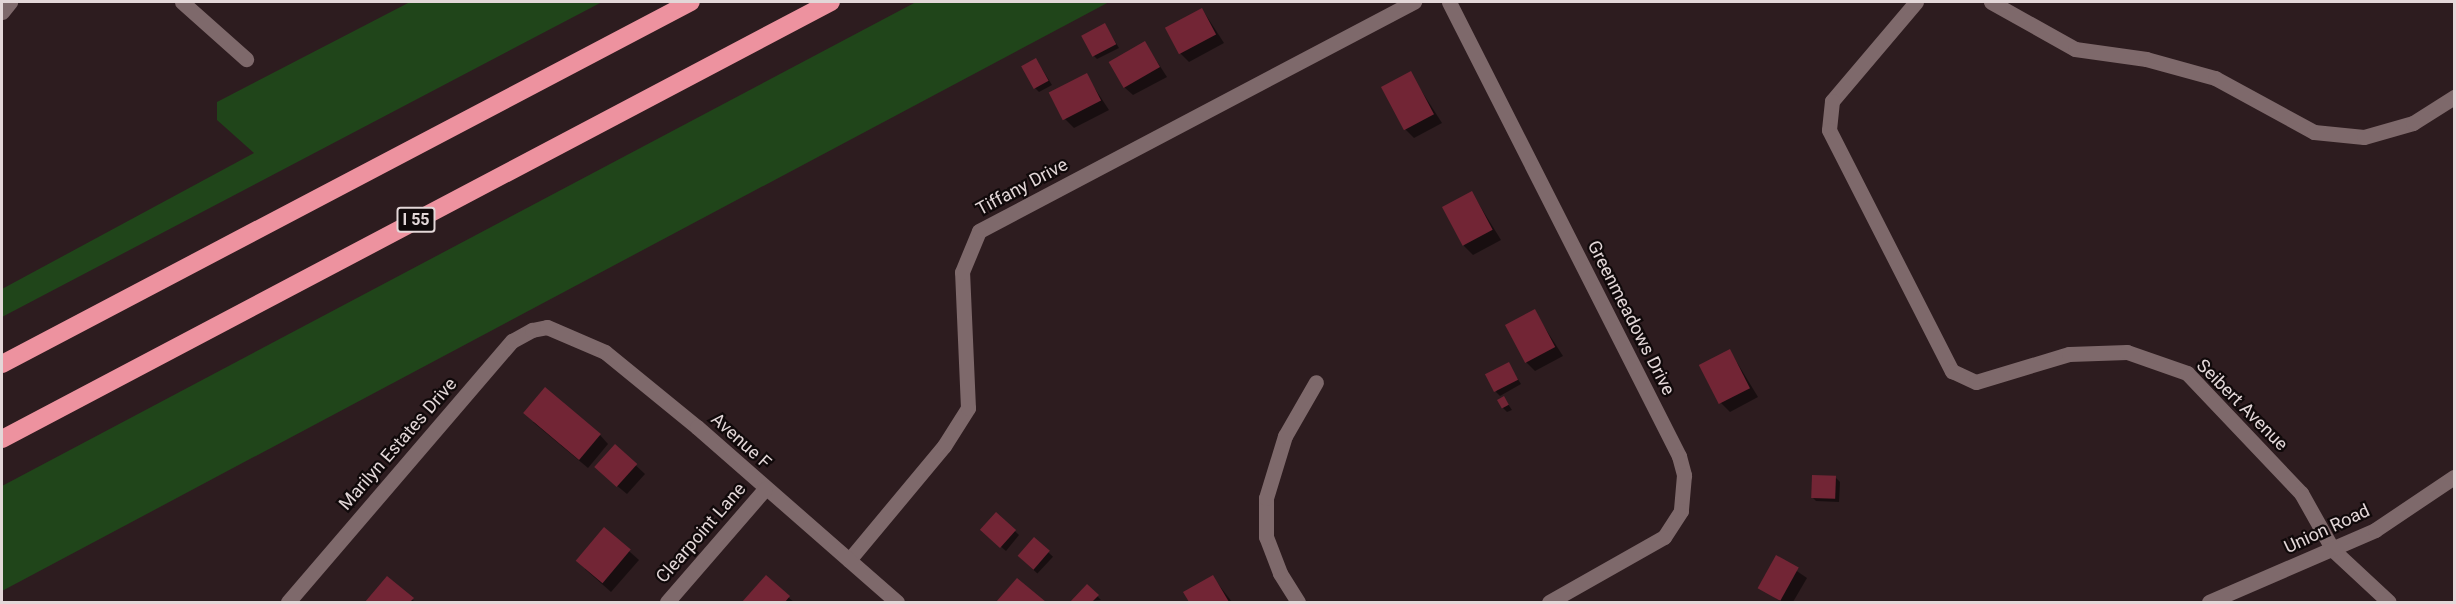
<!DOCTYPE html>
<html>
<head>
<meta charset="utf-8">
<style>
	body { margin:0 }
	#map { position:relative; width:2456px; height:604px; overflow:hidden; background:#2d1c1f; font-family:Roboto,sans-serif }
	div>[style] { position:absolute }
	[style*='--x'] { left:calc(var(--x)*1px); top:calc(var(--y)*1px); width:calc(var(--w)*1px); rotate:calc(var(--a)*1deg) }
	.green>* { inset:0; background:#20451a }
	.shadow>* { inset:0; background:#0007; transform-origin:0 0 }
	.building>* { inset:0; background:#722535; transform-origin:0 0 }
	.minor>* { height:15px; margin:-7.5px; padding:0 7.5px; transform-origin:7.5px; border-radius:7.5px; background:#7e696b }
	.tertiary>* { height:15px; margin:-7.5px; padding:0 7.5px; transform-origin:7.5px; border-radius:7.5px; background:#7e696b }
	.motorway>* { height:18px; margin:-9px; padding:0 9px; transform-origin:9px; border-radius:9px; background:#ed929f }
	span { translate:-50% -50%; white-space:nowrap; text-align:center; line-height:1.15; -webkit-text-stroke:4.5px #10090a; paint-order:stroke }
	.shield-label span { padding:2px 4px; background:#10090a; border:2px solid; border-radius:4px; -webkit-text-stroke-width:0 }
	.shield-label { font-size:16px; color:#e3d7d8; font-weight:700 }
	.street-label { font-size:18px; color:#e3d7d8 }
	.frame { position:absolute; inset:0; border:3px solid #e3d7d8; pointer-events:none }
</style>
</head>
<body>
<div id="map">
	<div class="green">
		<div style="clip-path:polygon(410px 2px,602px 2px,2px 317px,2px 289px,254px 153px,217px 120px,217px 102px)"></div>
		<div style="clip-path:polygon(916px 2px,1109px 2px,2px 591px,2px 486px)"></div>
	</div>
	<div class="shadow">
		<div style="clip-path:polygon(1202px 9px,1224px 43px,1189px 62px,1180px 53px)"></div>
		<div style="clip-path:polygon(1105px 25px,1119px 48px,1097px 59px,1093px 55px)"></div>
		<div style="clip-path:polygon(1145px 43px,1167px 77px,1133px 95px,1124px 87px)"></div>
		<div style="clip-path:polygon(1036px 59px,1052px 85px,1039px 92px,1035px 88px)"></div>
		<div style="clip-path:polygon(1410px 73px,1442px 123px,1414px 138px,1405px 129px)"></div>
		<div style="clip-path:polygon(1086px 75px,1109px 110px,1074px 128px,1065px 119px)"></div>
		<div style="clip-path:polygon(1472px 193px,1501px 240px,1473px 255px,1464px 246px)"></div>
		<div style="clip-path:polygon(1534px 311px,1563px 356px,1535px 371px,1526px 362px)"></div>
		<div style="clip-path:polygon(1730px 351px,1758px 397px,1730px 412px,1721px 403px)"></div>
		<div style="clip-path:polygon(1508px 364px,1521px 384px,1500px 396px,1496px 392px)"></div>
		<div style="clip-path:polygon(1504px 398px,1512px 410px,1507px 412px,1503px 408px)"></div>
		<div style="clip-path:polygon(533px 422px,600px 435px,608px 444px,588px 468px)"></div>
		<div style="clip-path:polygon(615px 446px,645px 474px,627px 494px,605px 476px)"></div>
		<div style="clip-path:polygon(1836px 478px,1840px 482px,1839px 502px,1816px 501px,1812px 497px)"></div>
		<div style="clip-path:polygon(996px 514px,1019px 535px,1006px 551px,986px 534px)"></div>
		<div style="clip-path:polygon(604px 529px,639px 560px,611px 592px,585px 569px)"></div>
		<div style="left:1034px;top:539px;width:26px;height:23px;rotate:43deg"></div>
		<div style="clip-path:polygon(1776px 557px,1807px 578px,1793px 602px,1781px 602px,1760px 587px)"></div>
		<div style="clip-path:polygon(1212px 576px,1232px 602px,1191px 602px,1185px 593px)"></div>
		<div style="clip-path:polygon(766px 577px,789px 598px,794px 602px,744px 602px)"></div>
		<div style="clip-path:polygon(388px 578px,415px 602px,367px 602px)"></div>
		<div style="clip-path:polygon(1018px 580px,1044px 602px,998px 602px)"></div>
		<div style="clip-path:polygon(1087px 586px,1101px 600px,1074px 602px,1073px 601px)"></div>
	</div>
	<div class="building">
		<div style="left:1202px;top:8px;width:30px;height:42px;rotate:62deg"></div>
		<div style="left:1105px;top:23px;width:24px;height:27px;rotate:62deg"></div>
		<div style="left:1145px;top:41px;width:30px;height:42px;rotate:60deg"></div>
		<div style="left:1036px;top:58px;width:26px;height:17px;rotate:61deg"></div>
		<div style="left:1411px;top:71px;width:49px;height:34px;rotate:62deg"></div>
		<div style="left:1087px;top:73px;width:31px;height:43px;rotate:63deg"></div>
		<div style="left:1472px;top:191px;width:44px;height:34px;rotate:62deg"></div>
		<div style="left:1535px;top:309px;width:43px;height:34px;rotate:62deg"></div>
		<div style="left:1730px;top:349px;width:44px;height:35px;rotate:63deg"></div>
		<div style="left:1509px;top:362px;width:20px;height:27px;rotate:63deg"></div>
		<div style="left:545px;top:387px;width:73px;height:34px;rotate:40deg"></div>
		<div style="left:1504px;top:396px;width:10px;height:8px;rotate:61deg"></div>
		<div style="left:615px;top:444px;width:30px;height:31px;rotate:42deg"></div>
		<div style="left:1812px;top:475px;width:24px;height:23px;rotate:2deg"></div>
		<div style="left:996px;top:512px;width:27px;height:24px;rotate:42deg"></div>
		<div style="left:604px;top:527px;width:35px;height:44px;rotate:40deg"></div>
		<div style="left:1034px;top:537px;width:21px;height:25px;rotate:41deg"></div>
		<div style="left:1776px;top:555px;width:26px;height:38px;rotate:29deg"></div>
		<div style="clip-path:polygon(766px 575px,790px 596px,785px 602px,742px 602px)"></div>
		<div style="clip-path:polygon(1213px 575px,1229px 602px,1189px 602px,1183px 592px)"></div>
		<div style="clip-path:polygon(387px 576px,414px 598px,410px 602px,365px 602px)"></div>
		<div style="clip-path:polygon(1017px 578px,1046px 602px,996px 602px)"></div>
		<div style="clip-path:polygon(1087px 584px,1099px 595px,1092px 602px,1070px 602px)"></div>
	</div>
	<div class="minor">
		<div style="--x:182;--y:2;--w:86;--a:41.7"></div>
		<div style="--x:1449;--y:2;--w:509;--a:63.13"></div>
		<div style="--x:1679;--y:456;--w:20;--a:75"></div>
		<div style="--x:1684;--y:475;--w:36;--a:95"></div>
		<div style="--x:1681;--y:511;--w:31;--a:123"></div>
		<div style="--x:1664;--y:537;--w:132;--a:150.5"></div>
		<div style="--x:1916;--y:2;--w:130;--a:130.3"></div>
		<div style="--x:1832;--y:101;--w:29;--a:96"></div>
		<div style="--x:1829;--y:130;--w:271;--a:63"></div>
		<div style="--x:1952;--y:371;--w:26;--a:25"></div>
		<div style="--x:1976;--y:382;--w:97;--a:-16.8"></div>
		<div style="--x:2069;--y:354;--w:58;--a:-2"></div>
		<div style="--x:2127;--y:352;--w:64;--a:19.3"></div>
		<div style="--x:2187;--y:373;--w:166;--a:46.5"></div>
		<div style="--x:2301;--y:493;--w:65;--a:60.7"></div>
		<div style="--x:1991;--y:2;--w:96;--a:29.2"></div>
		<div style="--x:2075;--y:49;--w:72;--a:8"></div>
		<div style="--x:2146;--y:59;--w:72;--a:15.4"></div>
		<div style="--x:2215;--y:78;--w:113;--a:28.6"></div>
		<div style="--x:2314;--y:132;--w:50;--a:5.7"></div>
		<div style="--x:2364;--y:137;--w:51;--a:-15.9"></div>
		<div style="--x:2413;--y:123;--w:49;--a:-32.4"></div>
		<div style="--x:2;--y:12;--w:13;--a:-51"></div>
		<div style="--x:849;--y:560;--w:148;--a:-50.2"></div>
		<div style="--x:944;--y:446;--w:45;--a:-57.7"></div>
		<div style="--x:968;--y:408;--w:136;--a:-92.5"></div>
		<div style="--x:962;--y:272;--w:44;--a:-67.5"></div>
		<div style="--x:979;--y:231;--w:492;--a:-27.8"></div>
		<div style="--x:288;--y:602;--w:344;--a:-49.4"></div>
		<div style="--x:512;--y:341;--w:23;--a:-29"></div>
		<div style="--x:532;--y:330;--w:15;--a:-11"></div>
		<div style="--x:547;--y:327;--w:63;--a:23.3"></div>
		<div style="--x:605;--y:352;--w:119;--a:39.2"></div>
		<div style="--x:697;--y:427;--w:266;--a:41.2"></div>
		<div style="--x:667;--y:602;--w:150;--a:-49.1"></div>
		<div style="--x:1298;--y:602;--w:34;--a:-122"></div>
		<div style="--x:1280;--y:573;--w:39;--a:-111"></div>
		<div style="--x:1266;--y:537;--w:39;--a:-90"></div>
		<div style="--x:1266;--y:498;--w:65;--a:-73"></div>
		<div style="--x:1285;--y:436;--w:62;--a:-60.1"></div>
	</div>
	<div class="tertiary">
		<div style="--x:2333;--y:550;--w:76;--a:42.9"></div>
		<div style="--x:2209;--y:602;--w:181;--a:-23.4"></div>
		<div style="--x:2375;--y:530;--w:95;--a:-33.9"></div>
	</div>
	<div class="motorway">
		<div style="--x:2;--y:364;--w:778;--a:-27.72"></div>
		<div style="--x:2;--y:439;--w:937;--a:-27.8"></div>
	</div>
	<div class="shield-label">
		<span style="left:416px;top:220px">I 55</span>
	</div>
	<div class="street-label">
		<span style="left:1022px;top:187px;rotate:-28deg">Tiffany Drive</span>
		<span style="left:1631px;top:318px;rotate:63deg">Greenmeadows Drive</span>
		<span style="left:2242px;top:405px;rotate:45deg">Seibert Avenue</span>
		<span style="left:741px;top:441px;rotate:42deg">Avenue F</span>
		<span style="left:398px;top:444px;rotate:-49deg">Marilyn Estates Drive</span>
		<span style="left:2327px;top:529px;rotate:-25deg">Union Road</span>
		<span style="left:701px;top:533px;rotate:-49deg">Clearpoint Lane</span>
	</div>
	<div class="frame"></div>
</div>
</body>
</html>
